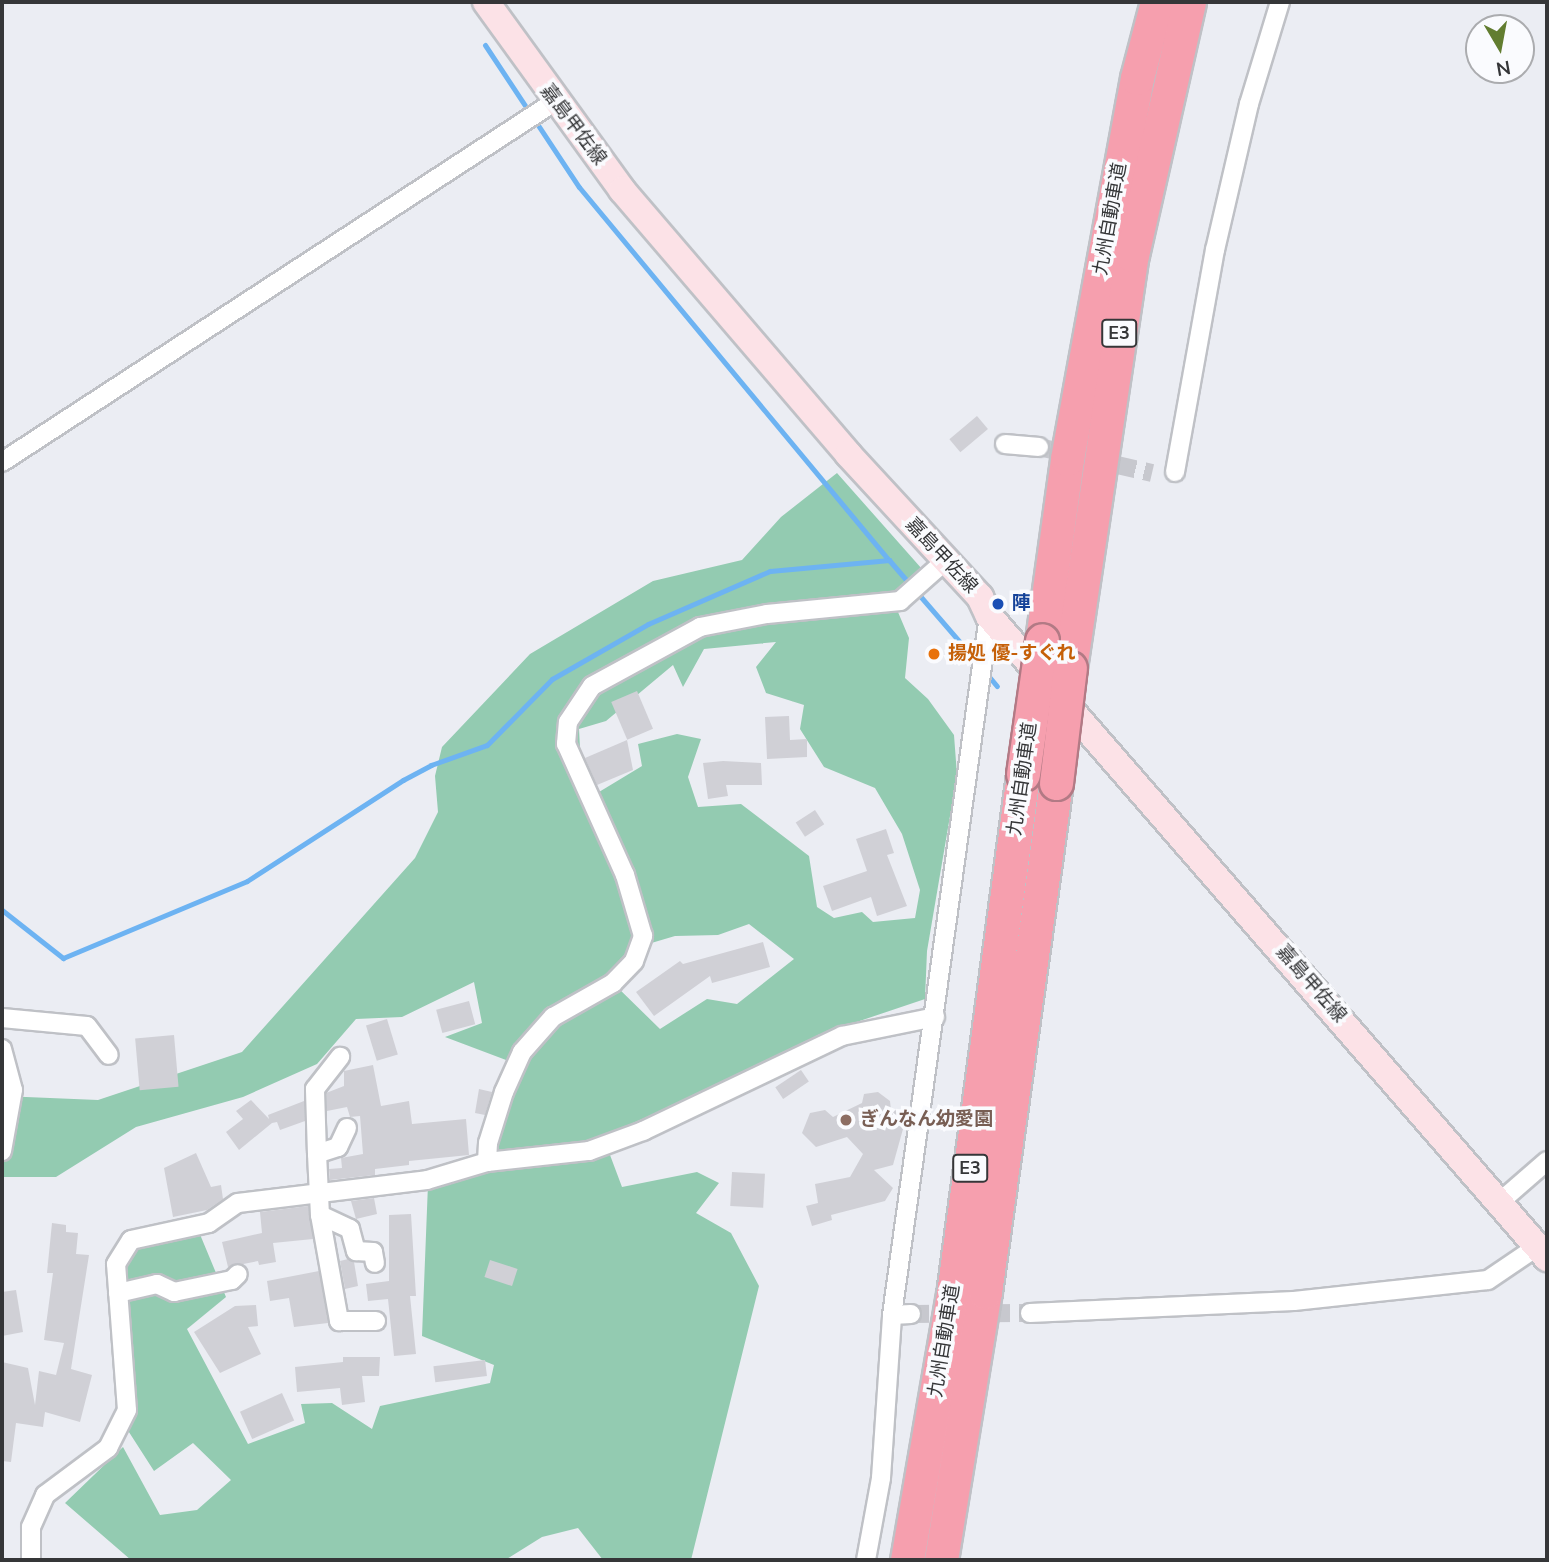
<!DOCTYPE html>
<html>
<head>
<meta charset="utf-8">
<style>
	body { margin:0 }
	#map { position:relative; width:1549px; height:1562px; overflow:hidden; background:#ebedf3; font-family:"Nunito Sans","Noto Sans JP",sans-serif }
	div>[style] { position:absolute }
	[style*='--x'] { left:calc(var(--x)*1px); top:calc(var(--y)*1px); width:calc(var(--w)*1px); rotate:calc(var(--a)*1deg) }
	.green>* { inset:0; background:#93cbb1 }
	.stream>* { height:5px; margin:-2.5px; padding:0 2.5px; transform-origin:2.5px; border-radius:2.5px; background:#6db3f2 }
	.building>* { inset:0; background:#d0d0d6; transform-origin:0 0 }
	.street-tunnel>* { height:18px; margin-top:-9px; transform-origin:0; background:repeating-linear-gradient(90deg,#c7c8ce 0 18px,transparent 0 27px) }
	.roads { filter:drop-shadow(2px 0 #bfc1c6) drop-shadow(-2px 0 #bfc1c6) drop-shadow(0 2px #bfc1c6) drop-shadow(0 -2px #bfc1c6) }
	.street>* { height:18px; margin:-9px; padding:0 9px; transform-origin:9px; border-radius:9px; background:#fff }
	.secondary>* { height:26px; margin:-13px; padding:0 13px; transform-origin:13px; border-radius:13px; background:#fce2e7 }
	.highway>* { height:33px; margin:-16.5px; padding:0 16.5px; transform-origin:16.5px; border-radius:16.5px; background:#f69fae }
	.bridges { filter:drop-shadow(2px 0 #b27a85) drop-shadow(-2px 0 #b27a85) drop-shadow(0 2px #b27a85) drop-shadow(0 -2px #b27a85) }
	.highway-bridge>* { height:33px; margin:-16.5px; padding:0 16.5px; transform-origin:16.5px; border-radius:16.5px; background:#f69fae }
	.dots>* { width:19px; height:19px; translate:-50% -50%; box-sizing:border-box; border:4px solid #fafbfe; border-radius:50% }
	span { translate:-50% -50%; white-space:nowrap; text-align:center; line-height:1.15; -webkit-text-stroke:7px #fafbfe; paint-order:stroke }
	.shield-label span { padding:2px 5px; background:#fafbfe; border:2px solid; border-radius:5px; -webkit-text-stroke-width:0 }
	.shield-label { font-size:18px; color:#353638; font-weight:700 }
	.street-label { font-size:19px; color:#353638 }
	.transit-label { font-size:19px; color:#164399; font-weight:700 }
	.left { translate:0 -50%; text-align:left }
	.food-label { font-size:19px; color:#c56008; font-weight:700 }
	.education-label { font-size:19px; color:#785e54; font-weight:700 }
	.frame { position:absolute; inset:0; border:4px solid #353638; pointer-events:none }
	.north { position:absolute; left:1465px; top:14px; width:70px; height:70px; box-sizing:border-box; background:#fafbfe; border:2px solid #abacaf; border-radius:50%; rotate:170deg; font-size:19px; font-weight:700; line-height:28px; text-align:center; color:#353638 }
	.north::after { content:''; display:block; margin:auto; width:24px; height:32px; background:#627d30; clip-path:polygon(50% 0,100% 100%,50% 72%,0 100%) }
</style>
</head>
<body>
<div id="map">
	<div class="green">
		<div style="clip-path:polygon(evenodd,837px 473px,922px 569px,895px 605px,909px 638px,905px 678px,928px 699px,954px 735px,957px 775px,927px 951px,925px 999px,818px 1035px,779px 1060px,603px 1136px,541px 1151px,502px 1154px,491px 1150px,522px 1066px,445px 1037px,482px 1023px,474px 982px,402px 1017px,356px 1019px,317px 1064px,243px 1097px,136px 1127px,56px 1177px,2px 1177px,2px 1096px,98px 1100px,242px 1052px,415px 858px,438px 812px,435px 776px,442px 747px,530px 654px,653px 581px,742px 560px,781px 517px,837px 473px,776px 642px,756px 667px,766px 693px,804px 705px,800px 729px,824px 767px,875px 788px,902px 834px,920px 890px,915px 918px,873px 922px,862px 912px,834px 918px,817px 907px,809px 856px,741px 804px,698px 807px,688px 777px,701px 739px,677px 734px,638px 744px,642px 766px,599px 792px,561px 756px,580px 748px,579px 729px,606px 721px,673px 665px,683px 687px,704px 649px,776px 642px,837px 473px,749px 924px,794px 959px,737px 1004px,707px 999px,660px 1029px,613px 983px,648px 944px,675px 936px,718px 935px,749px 924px)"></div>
		<div style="clip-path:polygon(610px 1155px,622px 1187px,697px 1172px,719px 1183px,696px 1213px,731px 1233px,759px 1286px,691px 1560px,603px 1560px,578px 1528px,542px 1537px,505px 1560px,131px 1560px,65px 1503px,123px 1447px,160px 1515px,197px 1510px,231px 1480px,193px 1443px,154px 1471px,127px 1429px,123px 1268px,130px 1245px,199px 1232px,226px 1297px,187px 1329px,248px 1444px,305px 1423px,301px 1404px,332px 1403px,372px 1429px,380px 1406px,490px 1383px,494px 1365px,422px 1336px,428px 1184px,481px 1170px)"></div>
	</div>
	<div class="stream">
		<div style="--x:485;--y:45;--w:170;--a:56.5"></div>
		<div style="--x:579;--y:187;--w:485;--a:50.3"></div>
		<div style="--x:986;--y:673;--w:17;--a:50"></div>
		<div style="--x:2;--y:910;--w:78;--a:38.2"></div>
		<div style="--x:63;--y:958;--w:199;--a:-22.7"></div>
		<div style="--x:247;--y:881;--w:186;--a:-32.9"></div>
		<div style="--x:403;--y:780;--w:32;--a:-28"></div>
		<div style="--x:431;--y:765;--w:59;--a:-19.7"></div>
		<div style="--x:487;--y:745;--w:93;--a:-45.4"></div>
		<div style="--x:552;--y:679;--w:111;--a:-29.8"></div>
		<div style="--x:648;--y:624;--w:133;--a:-23.5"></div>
		<div style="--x:770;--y:571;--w:120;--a:-5.3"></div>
		<div style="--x:889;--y:560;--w:135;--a:49.2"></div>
	</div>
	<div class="building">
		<div style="left:977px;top:416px;width:17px;height:36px;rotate:50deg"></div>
		<div style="left:637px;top:691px;width:41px;height:28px;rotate:67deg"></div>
		<div style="clip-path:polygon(789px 716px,790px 740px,807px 739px,807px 757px,767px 759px,765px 717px)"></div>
		<div style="clip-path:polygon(627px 740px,633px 770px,597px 785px,585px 758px)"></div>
		<div style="clip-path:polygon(723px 761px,761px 763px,762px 785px,726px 785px,728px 796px,708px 799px,703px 763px)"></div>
		<div style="left:815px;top:810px;width:17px;height:23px;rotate:57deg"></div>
		<div style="clip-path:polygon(886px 829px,894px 853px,887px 855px,907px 906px,877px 916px,871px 897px,832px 911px,823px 886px,867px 871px,856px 839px)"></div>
		<div style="clip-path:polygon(763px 942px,770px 967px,712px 983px,710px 976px,654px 1016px,636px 992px,680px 961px,683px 964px)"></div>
		<div style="left:469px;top:1001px;width:24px;height:34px;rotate:75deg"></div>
		<div style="left:387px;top:1019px;width:37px;height:22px;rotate:73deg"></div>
		<div style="left:174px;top:1035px;width:52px;height:39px;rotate:85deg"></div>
		<div style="clip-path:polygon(373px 1065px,381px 1106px,409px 1101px,412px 1124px,466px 1119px,469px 1155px,409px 1161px,409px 1165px,375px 1169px,375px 1175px,330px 1180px,329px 1169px,342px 1168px,341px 1158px,363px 1154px,360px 1116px,350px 1117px,347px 1107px,327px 1111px,326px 1093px,344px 1086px,344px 1071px)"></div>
		<div style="left:801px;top:1070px;width:14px;height:31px;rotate:56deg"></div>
		<div style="clip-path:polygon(479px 1089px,492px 1092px,485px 1115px,475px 1113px)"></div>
		<div style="clip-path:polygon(878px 1092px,890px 1101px,891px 1110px,908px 1111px,893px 1165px,874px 1170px,893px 1188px,885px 1201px,831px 1215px,832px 1220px,812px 1226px,806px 1206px,818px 1203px,815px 1184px,850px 1177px,863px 1154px,847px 1137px,816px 1147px,802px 1133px,810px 1113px,825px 1110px,833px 1117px,862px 1103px,864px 1094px)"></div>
		<div style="clip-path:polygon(251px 1100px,269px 1119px,268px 1115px,304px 1101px,305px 1121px,280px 1130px,277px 1122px,272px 1123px,239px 1150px,226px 1132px,243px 1119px,236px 1111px)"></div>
		<div style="clip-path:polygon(196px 1153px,211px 1187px,221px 1185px,223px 1199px,207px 1210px,173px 1217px,164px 1168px)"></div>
		<div style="left:732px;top:1172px;width:33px;height:34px;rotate:3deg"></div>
		<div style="clip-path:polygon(374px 1198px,377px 1214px,356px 1219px,351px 1201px)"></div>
		<div style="clip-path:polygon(308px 1206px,313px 1239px,273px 1243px,276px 1262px,259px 1265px,258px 1261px,228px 1267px,222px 1242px,262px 1233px,260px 1212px)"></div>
		<div style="clip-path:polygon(411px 1214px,416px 1296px,410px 1296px,416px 1354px,394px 1356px,388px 1299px,368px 1301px,366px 1284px,389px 1281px,389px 1215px)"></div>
		<div style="clip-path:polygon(52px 1223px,66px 1225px,66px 1232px,78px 1233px,76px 1254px,89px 1255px,71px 1369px,92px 1375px,80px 1422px,45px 1412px,43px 1427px,16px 1423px,11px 1462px,2px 1461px,2px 1362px,28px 1368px,35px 1405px,39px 1371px,56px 1375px,64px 1343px,44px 1340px,53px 1273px,47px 1273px)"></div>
		<div style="clip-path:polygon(348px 1259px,354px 1262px,358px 1286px,345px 1289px,340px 1261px)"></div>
		<div style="left:490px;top:1260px;width:29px;height:18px;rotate:18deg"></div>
		<div style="clip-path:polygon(319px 1271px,328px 1323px,294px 1327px,289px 1298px,270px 1301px,267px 1281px)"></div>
		<div style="clip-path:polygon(16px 1290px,23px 1332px,2px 1336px,2px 1292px)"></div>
		<div style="clip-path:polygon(256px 1305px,258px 1326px,248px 1327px,261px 1354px,220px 1373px,194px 1332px,235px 1306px)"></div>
		<div style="clip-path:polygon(343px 1357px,380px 1357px,379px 1376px,362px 1376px,365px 1402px,342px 1405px,340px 1388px,297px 1392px,295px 1367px,343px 1362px)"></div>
		<div style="left:485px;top:1360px;width:16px;height:52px;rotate:83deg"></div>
		<div style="left:282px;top:1393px;width:30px;height:46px;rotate:66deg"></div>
	</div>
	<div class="street-tunnel">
		<div style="--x:1039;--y:447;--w:116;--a:13"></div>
		<div style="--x:911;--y:1314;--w:119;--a:-0.5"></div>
	</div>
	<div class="roads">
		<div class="street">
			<div style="--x:1005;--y:444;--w:34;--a:5"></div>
			<div style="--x:2;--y:462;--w:659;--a:-33.11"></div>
			<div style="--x:1175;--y:472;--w:226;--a:-79.8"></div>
			<div style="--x:1215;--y:250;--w:150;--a:-76.9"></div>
			<div style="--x:1249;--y:104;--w:107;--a:-73.1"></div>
			<div style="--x:2;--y:1018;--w:85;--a:5.4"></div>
			<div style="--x:87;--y:1026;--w:36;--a:53"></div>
			<div style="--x:2;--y:1049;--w:42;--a:75"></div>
			<div style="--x:13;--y:1090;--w:62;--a:100.2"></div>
			<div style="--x:347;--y:1128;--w:21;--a:115"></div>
			<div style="--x:338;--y:1147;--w:22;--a:162"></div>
			<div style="--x:317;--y:1154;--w:61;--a:87.2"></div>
			<div style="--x:320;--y:1215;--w:33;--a:25"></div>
			<div style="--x:350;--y:1229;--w:23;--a:75"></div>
			<div style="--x:356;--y:1251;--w:17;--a:3"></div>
			<div style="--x:373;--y:1252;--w:11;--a:80"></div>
			<div style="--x:317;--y:1154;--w:65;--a:-91.8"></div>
			<div style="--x:315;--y:1089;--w:41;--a:-52"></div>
			<div style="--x:487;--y:1162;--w:19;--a:-87"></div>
			<div style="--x:488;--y:1143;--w:53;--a:-72.6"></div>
			<div style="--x:504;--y:1092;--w:44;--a:-65.8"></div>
			<div style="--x:522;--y:1052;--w:47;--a:-48.5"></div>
			<div style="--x:553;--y:1017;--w:69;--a:-29.5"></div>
			<div style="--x:613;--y:983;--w:30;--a:-46"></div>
			<div style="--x:634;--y:961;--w:27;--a:-70"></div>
			<div style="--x:643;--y:936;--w:64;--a:-106.4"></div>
			<div style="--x:625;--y:875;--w:144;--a:-114.2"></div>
			<div style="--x:566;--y:744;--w:22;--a:-85"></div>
			<div style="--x:568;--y:722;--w:43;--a:-56.3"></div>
			<div style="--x:592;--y:686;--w:123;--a:-28.6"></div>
			<div style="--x:700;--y:627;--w:68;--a:-11"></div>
			<div style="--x:767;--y:614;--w:134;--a:-5.6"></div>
			<div style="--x:900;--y:601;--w:60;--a:-41.6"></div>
			<div style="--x:1501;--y:1201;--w:61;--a:-41"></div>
			<div style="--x:320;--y:1215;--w:108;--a:79.8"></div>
			<div style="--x:339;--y:1321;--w:37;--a:0"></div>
			<div style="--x:118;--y:1293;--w:40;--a:-13"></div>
			<div style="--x:157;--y:1284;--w:19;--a:25"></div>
			<div style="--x:174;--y:1292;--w:59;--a:-11.7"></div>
			<div style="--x:232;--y:1280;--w:8;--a:-45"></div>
			<div style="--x:1030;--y:1313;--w:264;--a:-2.6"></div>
			<div style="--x:1294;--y:1301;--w:195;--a:-6.2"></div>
			<div style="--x:1488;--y:1280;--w:60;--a:-34.2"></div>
			<div style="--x:892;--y:1315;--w:19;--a:-3"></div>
			<div style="--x:31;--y:1560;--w:33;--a:-90"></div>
			<div style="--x:31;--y:1527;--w:35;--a:-66"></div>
			<div style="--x:45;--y:1495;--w:79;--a:-36.7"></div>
			<div style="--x:108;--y:1448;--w:42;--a:-63.4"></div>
			<div style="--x:127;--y:1410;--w:146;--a:-94.3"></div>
			<div style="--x:116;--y:1264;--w:28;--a:-58"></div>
			<div style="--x:131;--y:1240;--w:80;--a:-12.3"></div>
			<div style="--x:209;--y:1223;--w:35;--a:-35"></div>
			<div style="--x:238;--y:1203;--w:190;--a:-6.9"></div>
			<div style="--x:427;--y:1180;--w:63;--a:-16.7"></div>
			<div style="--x:487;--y:1162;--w:103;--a:-6.2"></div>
			<div style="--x:589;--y:1151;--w:58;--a:-20.3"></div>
			<div style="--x:643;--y:1131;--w:221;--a:-25.5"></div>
			<div style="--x:842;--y:1036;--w:95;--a:-11.5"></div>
			<div style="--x:866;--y:1560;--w:83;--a:-79.6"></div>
			<div style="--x:881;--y:1478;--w:163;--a:-86.1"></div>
			<div style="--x:892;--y:1315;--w:706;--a:-82.1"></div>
		</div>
		<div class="secondary">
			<div style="--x:486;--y:2;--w:232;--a:54.1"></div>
			<div style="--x:622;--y:190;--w:348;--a:49.4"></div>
			<div style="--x:848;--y:454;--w:195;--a:47.3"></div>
			<div style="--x:980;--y:597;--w:21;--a:65"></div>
			<div style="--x:989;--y:616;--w:851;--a:49"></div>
		</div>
		<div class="highway">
			<div style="--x:1042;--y:640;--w:183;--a:-82.1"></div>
			<div style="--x:1067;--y:459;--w:387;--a:-79.6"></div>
			<div style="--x:1137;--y:78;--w:79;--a:-75.3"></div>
			<div style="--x:1070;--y:668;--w:418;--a:-81.5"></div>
			<div style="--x:1132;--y:255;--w:259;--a:-77.3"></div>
			<div style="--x:907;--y:1560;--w:270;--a:-80.2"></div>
			<div style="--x:953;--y:1294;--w:525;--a:-82.33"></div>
			<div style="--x:941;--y:1560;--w:272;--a:-80.7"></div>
			<div style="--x:985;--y:1292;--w:514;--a:-82.06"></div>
		</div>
	</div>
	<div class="bridges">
		<div class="highway-bridge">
			<div style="--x:1023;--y:774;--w:135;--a:-81.9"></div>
			<div style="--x:1056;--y:783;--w:116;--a:-83.1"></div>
		</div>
	</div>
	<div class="dots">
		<div style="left:998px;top:604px;background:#1a4fb4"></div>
		<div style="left:934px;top:654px;background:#e8710a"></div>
		<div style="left:846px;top:1120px;background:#8d6e63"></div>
	</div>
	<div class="shield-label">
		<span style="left:1119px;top:333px">E3</span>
		<span style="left:970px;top:1168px">E3</span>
	</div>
	<div class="street-label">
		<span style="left:573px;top:125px;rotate:53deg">嘉島甲佐線</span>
		<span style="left:1111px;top:219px;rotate:-80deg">九州自動車道</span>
		<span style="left:941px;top:556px;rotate:47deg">嘉島甲佐線</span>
		<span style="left:1023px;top:779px;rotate:-82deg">九州自動車道</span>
		<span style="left:1311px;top:984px;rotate:49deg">嘉島甲佐線</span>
		<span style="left:945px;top:1341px;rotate:-81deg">九州自動車道</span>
	</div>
	<div class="transit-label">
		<span class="left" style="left:1012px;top:604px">陣</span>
	</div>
	<div class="food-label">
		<span class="left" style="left:948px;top:654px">揚処 優-すぐれ</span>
	</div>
	<div class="education-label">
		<span class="left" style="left:860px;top:1120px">ぎんなん幼愛園</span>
	</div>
	<div class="frame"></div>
	<div class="north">N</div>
</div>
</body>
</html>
